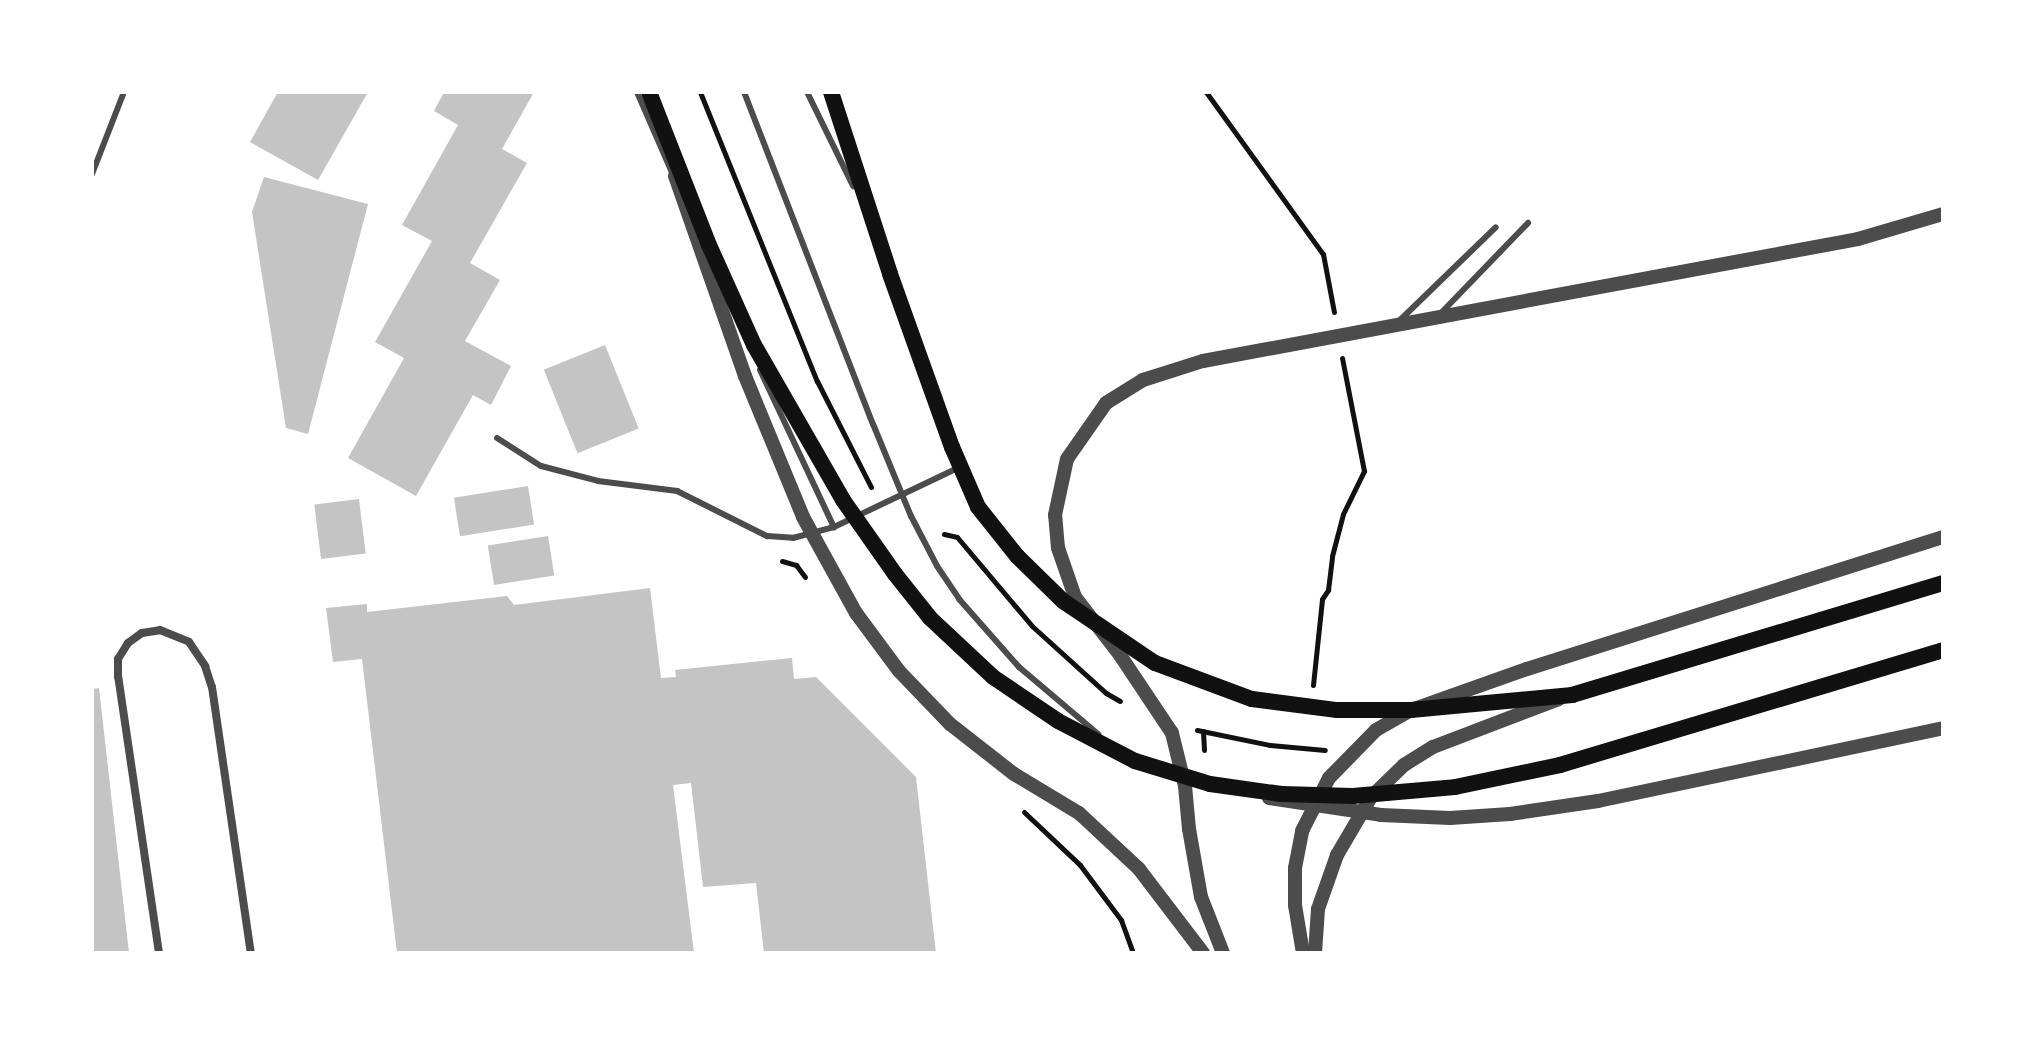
<!DOCTYPE html>
<html>
<head>
<meta charset="utf-8">
<style>
	body { margin:0 }
	#map { position:relative; width:2035px; height:1045px; overflow:hidden; background:#fff; font-family:Overpass,sans-serif }
	div>[style] { position:absolute }
	[style*='--x'] { left:calc(var(--x)*1px); top:calc(var(--y)*1px); width:calc(var(--w)*1px); rotate:calc(var(--a)*1deg) }
	.building>* { inset:0; background:#c4c4c4; transform-origin:0 0 }
	.path>* { height:5px; margin:-2.5px; padding:0 2.5px; transform-origin:2.5px; border-radius:2.5px; background:#111 }
	.service>* { height:6px; margin:-3px; padding:0 3px; transform-origin:3px; border-radius:3px; background:#4c4c4c }
	.minor>* { height:8px; margin:-4px; padding:0 4px; transform-origin:4px; border-radius:4px; background:#4c4c4c }
	.tertiary>* { height:14px; margin:-7px; padding:0 7px; transform-origin:7px; border-radius:7px; background:#4c4c4c }
	.secondary>* { height:16px; margin:-8px; padding:0 8px; transform-origin:8px; border-radius:8px; background:#111 }
	span { translate:-50% -50%; white-space:nowrap; text-align:center; line-height:1.15; -webkit-text-stroke:6px #fff; paint-order:stroke }
	.frame { position:absolute; inset:0; border:94px solid #fff; pointer-events:none }
</style>
</head>
<body>
<div id="map">
	<div class="building">
		<div style="clip-path:polygon(278px 92px,368px 92px,318px 180px,250px 142px)"></div>
		<div style="clip-path:polygon(444px 92px,534px 92px,502px 149px,527px 163px,470px 263px,500px 280px,465px 341px,511px 366px,491px 405px,473px 395px,416px 496px,348px 458px,404px 358px,375px 342px,432px 241px,402px 225px,458px 125px,434px 111px)"></div>
		<div style="clip-path:polygon(264px 177px,368px 204px,308px 434px,286px 428px,252px 212px)"></div>
		<div style="left:605px;top:345px;width:90px;height:66px;rotate:68deg"></div>
		<div style="left:528px;top:486px;width:39px;height:75px;rotate:81deg"></div>
		<div style="left:359px;top:499px;width:55px;height:45px;rotate:83deg"></div>
		<div style="left:548px;top:536px;width:40px;height:61px;rotate:81deg"></div>
		<div style="clip-path:polygon(650px 588px,661px 678px,676px 677px,675px 670px,792px 658px,794px 679px,816px 677px,916px 777px,936px 953px,764px 953px,756px 883px,703px 887px,691px 783px,673px 785px,694px 953px,397px 953px,362px 659px,333px 662px,326px 608px,367px 604px,367px 612px,507px 596px,514px 605px)"></div>
		<div style="clip-path:polygon(99px 688px,129px 953px,92px 953px,92px 689px)"></div>
	</div>
	<div class="path">
		<div style="--x:700;--y:92;--w:312;--a:68"></div>
		<div style="--x:817;--y:381;--w:119;--a:63"></div>
		<div style="--x:1206;--y:92;--w:200;--a:54.2"></div>
		<div style="--x:1323;--y:254;--w:59;--a:79.3"></div>
		<div style="--x:944;--y:534;--w:13;--a:13"></div>
		<div style="--x:957;--y:537;--w:116;--a:49.9"></div>
		<div style="--x:1032;--y:626;--w:100;--a:42.2"></div>
		<div style="--x:1106;--y:693;--w:16;--a:30"></div>
		<div style="--x:782;--y:561;--w:15;--a:16"></div>
		<div style="--x:796;--y:565;--w:15;--a:53"></div>
		<div style="--x:1313;--y:685;--w:86;--a:-84"></div>
		<div style="--x:1322;--y:599;--w:11;--a:-56"></div>
		<div style="--x:1328;--y:590;--w:34;--a:-83"></div>
		<div style="--x:1332;--y:556;--w:43;--a:-75.3"></div>
		<div style="--x:1343;--y:514;--w:48;--a:-64"></div>
		<div style="--x:1364;--y:471;--w:115;--a:-101"></div>
		<div style="--x:1197;--y:730;--w:75;--a:11.6"></div>
		<div style="--x:1270;--y:745;--w:55;--a:5.2"></div>
		<div style="--x:1203;--y:731;--w:19;--a:87"></div>
		<div style="--x:1024;--y:812;--w:77;--a:43.4"></div>
		<div style="--x:1080;--y:865;--w:69;--a:53.3"></div>
		<div style="--x:1121;--y:920;--w:35;--a:70"></div>
	</div>
	<div class="service">
		<div style="--x:637;--y:92;--w:93;--a:66.5"></div>
		<div style="--x:744;--y:92;--w:356;--a:68.8"></div>
		<div style="--x:873;--y:424;--w:100;--a:67.6"></div>
		<div style="--x:911;--y:516;--w:56;--a:62.5"></div>
		<div style="--x:937;--y:566;--w:40;--a:56"></div>
		<div style="--x:959;--y:599;--w:91;--a:48.6"></div>
		<div style="--x:1019;--y:667;--w:104;--a:40.3"></div>
		<div style="--x:807;--y:92;--w:105;--a:63.9"></div>
		<div style="--x:92;--y:174;--w:88;--a:-68.7"></div>
		<div style="--x:1442;--y:312;--w:124;--a:-46"></div>
		<div style="--x:1398;--y:322;--w:136;--a:-44.1"></div>
		<div style="--x:760;--y:370;--w:174;--a:64.8"></div>
		<div style="--x:497;--y:438;--w:52;--a:32.5"></div>
		<div style="--x:541;--y:466;--w:59;--a:14.7"></div>
		<div style="--x:598;--y:481;--w:80;--a:7.2"></div>
		<div style="--x:677;--y:491;--w:101;--a:26.6"></div>
		<div style="--x:767;--y:536;--w:26;--a:4"></div>
		<div style="--x:793;--y:538;--w:42;--a:-15"></div>
		<div style="--x:834;--y:527;--w:140;--a:-25.5"></div>
	</div>
	<div class="minor">
		<div style="--x:159;--y:953;--w:279;--a:-98.4"></div>
		<div style="--x:118;--y:677;--w:18;--a:-90"></div>
		<div style="--x:118;--y:659;--w:19;--a:-58"></div>
		<div style="--x:128;--y:643;--w:17;--a:-36"></div>
		<div style="--x:142;--y:633;--w:18;--a:-9"></div>
		<div style="--x:160;--y:630;--w:31;--a:22"></div>
		<div style="--x:189;--y:642;--w:29;--a:56"></div>
		<div style="--x:205;--y:666;--w:22;--a:72"></div>
		<div style="--x:212;--y:687;--w:269;--a:81.7"></div>
	</div>
	<div class="tertiary">
		<div style="--x:675;--y:176;--w:212;--a:70.7"></div>
		<div style="--x:745;--y:376;--w:152;--a:67.6"></div>
		<div style="--x:803;--y:517;--w:110;--a:61.1"></div>
		<div style="--x:856;--y:613;--w:72;--a:53.4"></div>
		<div style="--x:899;--y:671;--w:74;--a:46.1"></div>
		<div style="--x:950;--y:724;--w:81;--a:38"></div>
		<div style="--x:1014;--y:774;--w:76;--a:31"></div>
		<div style="--x:1079;--y:813;--w:82;--a:43"></div>
		<div style="--x:1139;--y:869;--w:106;--a:52.7"></div>
		<div style="--x:1269;--y:798;--w:113;--a:8.6"></div>
		<div style="--x:1381;--y:815;--w:69;--a:2.5"></div>
		<div style="--x:1450;--y:818;--w:60;--a:-3.8"></div>
		<div style="--x:1510;--y:814;--w:89;--a:-8.4"></div>
		<div style="--x:1598;--y:801;--w:353;--a:-11.9"></div>
		<div style="--x:1223;--y:953;--w:60;--a:-111.4"></div>
		<div style="--x:1201;--y:897;--w:69;--a:-100"></div>
		<div style="--x:1189;--y:829;--w:43;--a:-95.3"></div>
		<div style="--x:1185;--y:786;--w:55;--a:-103.8"></div>
		<div style="--x:1172;--y:733;--w:94;--a:-123.7"></div>
		<div style="--x:1120;--y:655;--w:73;--a:-127.8"></div>
		<div style="--x:1075;--y:597;--w:52;--a:-109.1"></div>
		<div style="--x:1058;--y:548;--w:33;--a:-95"></div>
		<div style="--x:1055;--y:515;--w:57;--a:-77.9"></div>
		<div style="--x:1067;--y:459;--w:68;--a:-55.1"></div>
		<div style="--x:1106;--y:403;--w:44;--a:-31.9"></div>
		<div style="--x:1143;--y:380;--w:63;--a:-17.6"></div>
		<div style="--x:1203;--y:361;--w:666;--a:-10.55"></div>
		<div style="--x:1858;--y:239;--w:89;--a:-16.4"></div>
		<div style="--x:1303;--y:953;--w:49;--a:-99.5"></div>
		<div style="--x:1295;--y:905;--w:37;--a:-90"></div>
		<div style="--x:1295;--y:868;--w:38;--a:-79"></div>
		<div style="--x:1302;--y:831;--w:59;--a:-63"></div>
		<div style="--x:1329;--y:778;--w:67;--a:-45.6"></div>
		<div style="--x:1376;--y:730;--w:40;--a:-29.7"></div>
		<div style="--x:1411;--y:710;--w:123;--a:-19.5"></div>
		<div style="--x:1527;--y:669;--w:436;--a:-17.6"></div>
		<div style="--x:1315;--y:953;--w:44;--a:-86.1"></div>
		<div style="--x:1318;--y:909;--w:57;--a:-70.6"></div>
		<div style="--x:1337;--y:855;--w:67;--a:-59.6"></div>
		<div style="--x:1371;--y:797;--w:46;--a:-44.1"></div>
		<div style="--x:1404;--y:765;--w:34;--a:-32"></div>
		<div style="--x:1433;--y:747;--w:135;--a:-20.9"></div>
	</div>
	<div class="secondary">
		<div style="--x:649;--y:92;--w:164;--a:68.6"></div>
		<div style="--x:709;--y:245;--w:110;--a:65.8"></div>
		<div style="--x:754;--y:345;--w:179;--a:60.1"></div>
		<div style="--x:843;--y:500;--w:90;--a:54.9"></div>
		<div style="--x:895;--y:574;--w:56;--a:51.5"></div>
		<div style="--x:930;--y:618;--w:86;--a:43.1"></div>
		<div style="--x:993;--y:677;--w:78;--a:34.1"></div>
		<div style="--x:1058;--y:721;--w:87;--a:27.5"></div>
		<div style="--x:1135;--y:761;--w:78;--a:17"></div>
		<div style="--x:1210;--y:784;--w:72;--a:8"></div>
		<div style="--x:1281;--y:794;--w:72;--a:1.6"></div>
		<div style="--x:1353;--y:796;--w:102;--a:-5"></div>
		<div style="--x:1455;--y:787;--w:107;--a:-11.8"></div>
		<div style="--x:1560;--y:765;--w:400;--a:-16.7"></div>
		<div style="--x:831;--y:92;--w:191;--a:72"></div>
		<div style="--x:890;--y:274;--w:184;--a:70.3"></div>
		<div style="--x:952;--y:447;--w:65;--a:66.6"></div>
		<div style="--x:978;--y:507;--w:63;--a:51.5"></div>
		<div style="--x:1017;--y:556;--w:64;--a:44.4"></div>
		<div style="--x:1063;--y:601;--w:111;--a:34"></div>
		<div style="--x:1155;--y:663;--w:103;--a:20.4"></div>
		<div style="--x:1252;--y:699;--w:86;--a:7.4"></div>
		<div style="--x:1337;--y:710;--w:74;--a:0"></div>
		<div style="--x:1411;--y:710;--w:162;--a:-5.3"></div>
		<div style="--x:1572;--y:695;--w:388;--a:-16.8"></div>
	</div>
	<div class="frame"></div>
</div>
</body>
</html>
